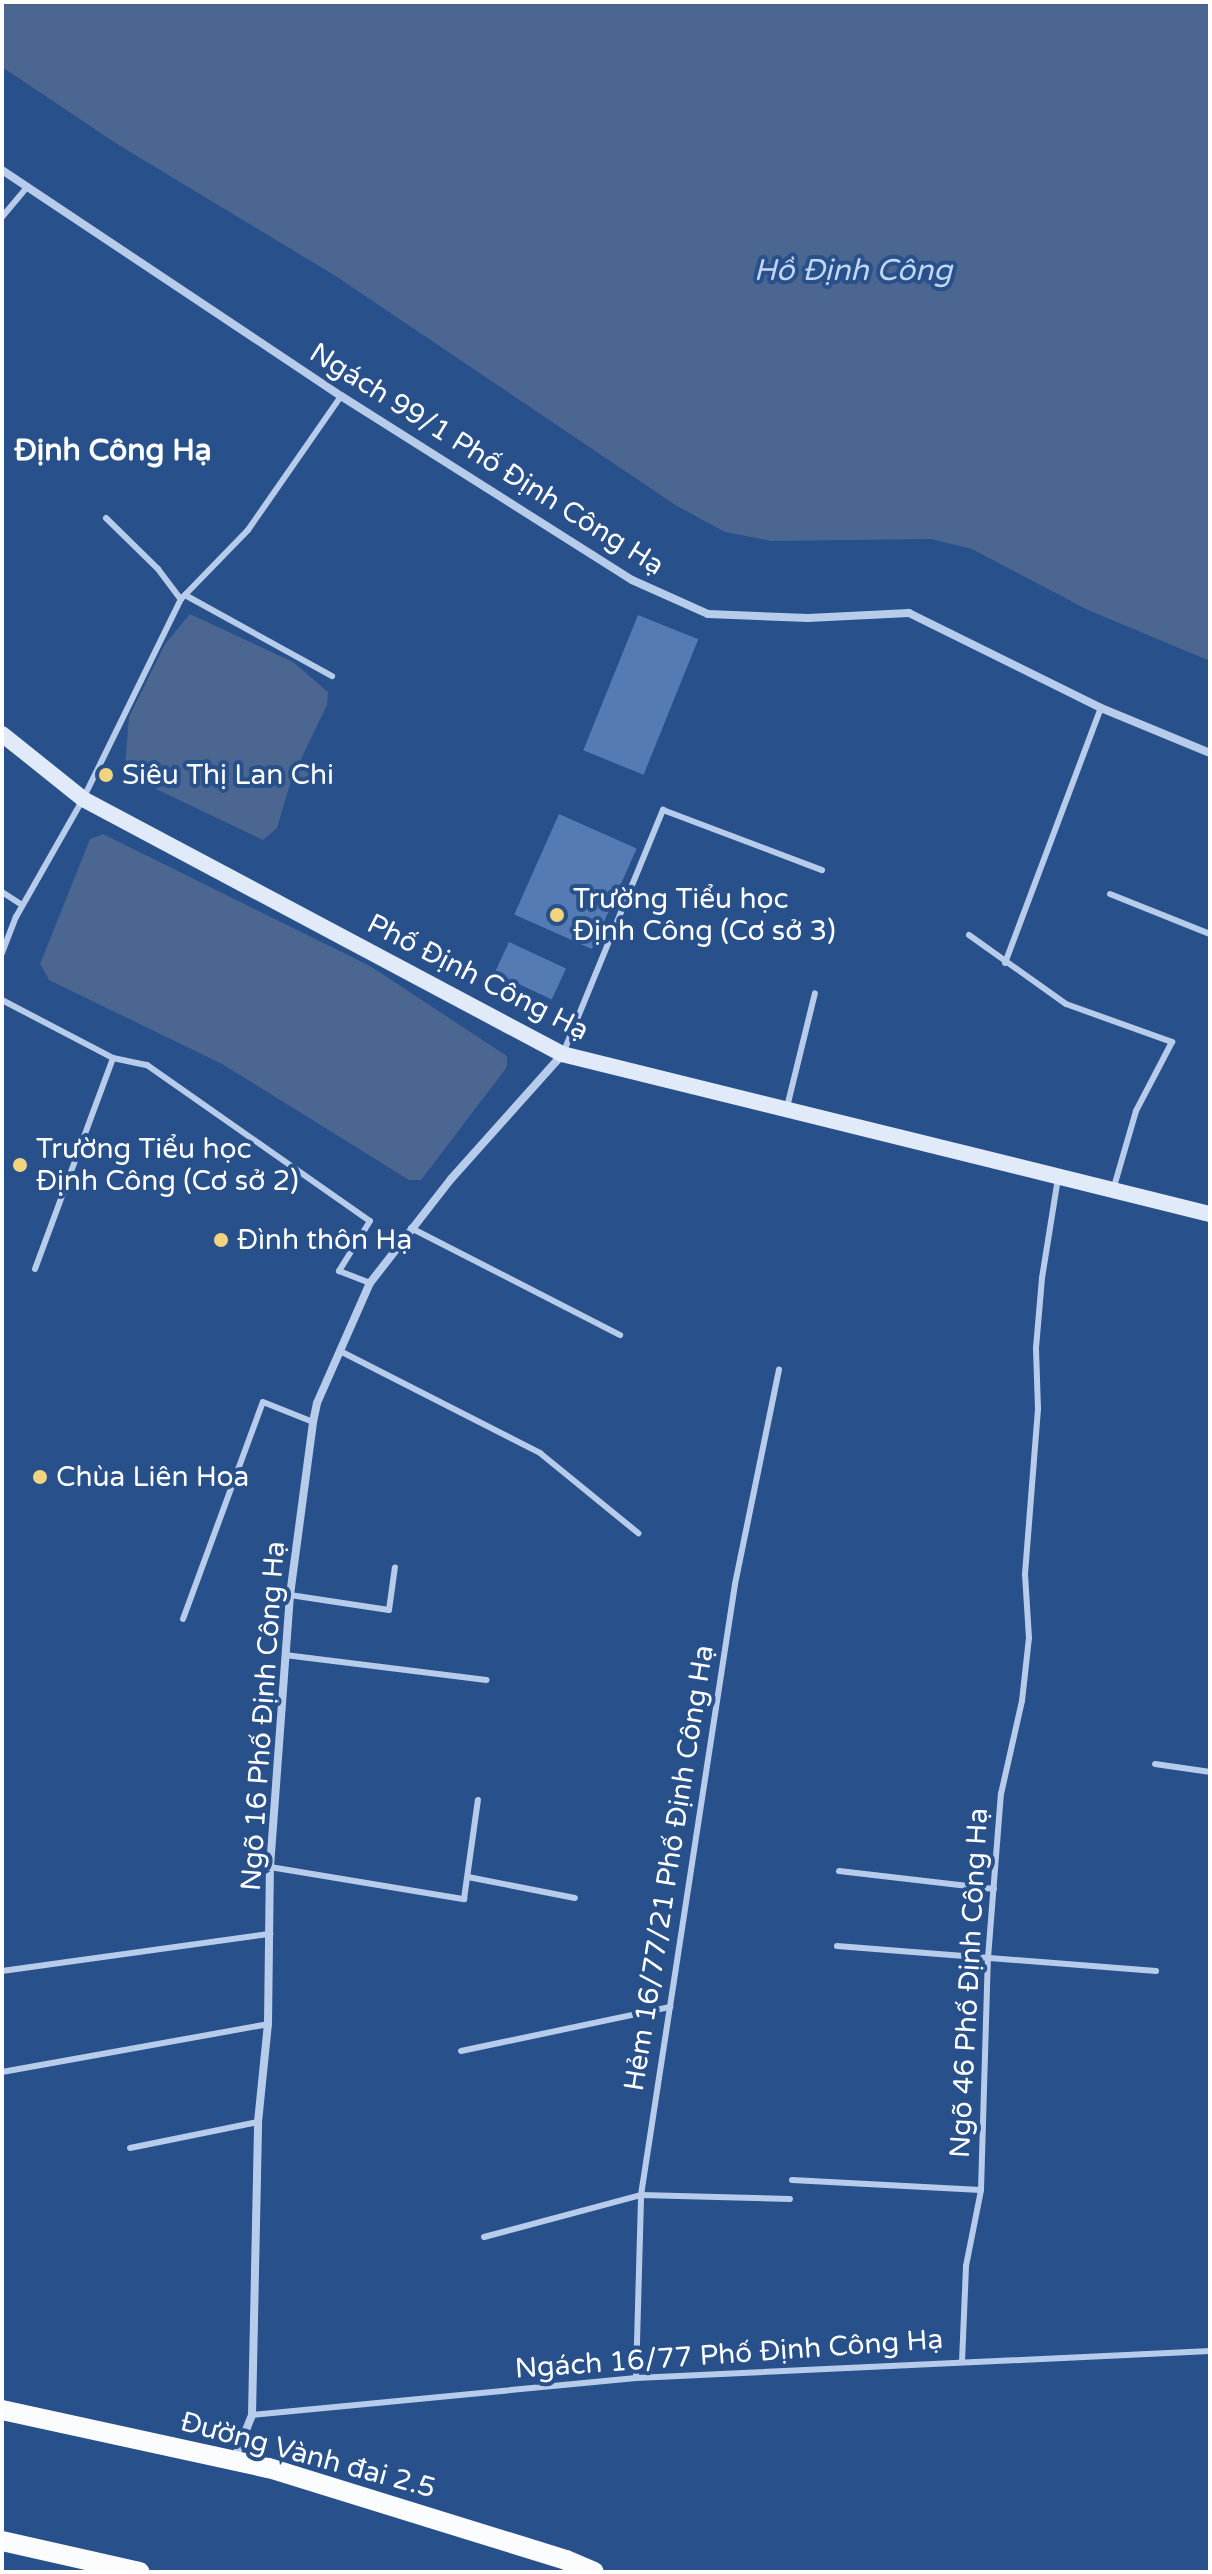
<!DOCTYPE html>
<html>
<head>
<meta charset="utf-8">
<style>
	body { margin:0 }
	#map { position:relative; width:1212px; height:2574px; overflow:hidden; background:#28508b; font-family:"Varela Round",sans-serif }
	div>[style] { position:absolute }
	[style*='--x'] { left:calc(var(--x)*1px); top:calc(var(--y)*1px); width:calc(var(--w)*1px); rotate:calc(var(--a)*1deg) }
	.water>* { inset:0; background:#4b6691 }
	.building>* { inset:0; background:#557bb4; transform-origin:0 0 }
	.lane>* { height:6px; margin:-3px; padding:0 3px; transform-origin:3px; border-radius:3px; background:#b7ccea }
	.street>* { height:8px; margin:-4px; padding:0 4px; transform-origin:4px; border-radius:4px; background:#b7ccea }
	.secondary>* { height:16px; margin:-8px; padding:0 8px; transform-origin:8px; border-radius:8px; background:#e1eaf8 }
	.primary>* { height:20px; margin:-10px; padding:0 10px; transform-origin:10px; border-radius:10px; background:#fafcfe }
	.dots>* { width:22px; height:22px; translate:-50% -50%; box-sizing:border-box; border:4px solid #28508b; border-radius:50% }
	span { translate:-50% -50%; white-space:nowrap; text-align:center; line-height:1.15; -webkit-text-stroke:8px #28508b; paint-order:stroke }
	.street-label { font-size:28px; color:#fff }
	.poi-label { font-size:28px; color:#fff }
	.left { translate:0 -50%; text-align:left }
	.water-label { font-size:30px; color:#c3d6f1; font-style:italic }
	.neighbourhood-label { font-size:30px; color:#fff; font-weight:700 }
	.frame { position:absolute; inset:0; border:4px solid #fff; pointer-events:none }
</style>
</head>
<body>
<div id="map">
	<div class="water">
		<div style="clip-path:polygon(2px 2px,1210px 2px,1210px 661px,1088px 610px,972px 549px,931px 539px,772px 541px,725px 532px,677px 506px,334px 275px,117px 144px,2px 67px)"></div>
		<div style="clip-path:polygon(190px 614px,293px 662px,328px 692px,327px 705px,301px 759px,316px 770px,304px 787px,291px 781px,277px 828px,263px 840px,129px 776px,125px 767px,129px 717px,165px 644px)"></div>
		<div style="clip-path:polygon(103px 834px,370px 966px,507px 1056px,507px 1067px,421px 1180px,409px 1180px,222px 1064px,49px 980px,40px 964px,90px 839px)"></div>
	</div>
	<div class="building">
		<div style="left:638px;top:615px;width:65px;height:146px;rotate:22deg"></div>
		<div style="left:559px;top:814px;width:85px;height:110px;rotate:24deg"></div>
		<div style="left:509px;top:942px;width:63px;height:34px;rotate:25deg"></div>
	</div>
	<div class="lane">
		<div style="--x:2;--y:217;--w:39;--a:-50"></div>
		<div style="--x:106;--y:518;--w:73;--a:44.4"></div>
		<div style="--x:158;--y:569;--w:38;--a:53"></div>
		<div style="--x:185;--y:595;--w:168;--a:28.9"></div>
		<div style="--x:2;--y:892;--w:24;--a:33"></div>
		<div style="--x:1110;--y:894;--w:108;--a:21.8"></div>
		<div style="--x:969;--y:935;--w:119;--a:35.4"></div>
		<div style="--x:1066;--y:1004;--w:113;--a:19.7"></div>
		<div style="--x:1172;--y:1042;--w:78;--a:117.6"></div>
		<div style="--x:1136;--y:1111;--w:82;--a:106.2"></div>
		<div style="--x:2;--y:953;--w:39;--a:-69"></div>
		<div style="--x:16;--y:917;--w:136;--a:-60.4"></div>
		<div style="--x:83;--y:799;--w:223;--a:-63.9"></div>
		<div style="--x:181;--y:599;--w:96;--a:-45.8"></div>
		<div style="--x:248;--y:530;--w:163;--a:-55.2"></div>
		<div style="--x:1005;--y:963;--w:272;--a:-69.4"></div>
		<div style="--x:2;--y:1000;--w:125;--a:27.6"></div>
		<div style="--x:113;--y:1058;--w:35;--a:12"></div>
		<div style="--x:147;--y:1065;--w:272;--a:35"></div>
		<div style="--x:370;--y:1221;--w:59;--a:121.8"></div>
		<div style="--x:339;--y:1271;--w:33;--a:21"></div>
		<div style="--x:564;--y:1051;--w:261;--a:-67.7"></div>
		<div style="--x:663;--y:810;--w:170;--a:20.7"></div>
		<div style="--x:787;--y:1107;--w:117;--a:-76.2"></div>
		<div style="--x:411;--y:1228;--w:235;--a:27.1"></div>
		<div style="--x:35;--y:1269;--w:225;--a:-69.7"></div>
		<div style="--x:340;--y:1351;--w:225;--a:27"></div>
		<div style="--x:540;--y:1453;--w:127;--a:39.2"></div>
		<div style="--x:290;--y:1595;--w:100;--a:8.6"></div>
		<div style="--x:389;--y:1610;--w:43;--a:-82.1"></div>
		<div style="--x:183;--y:1619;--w:231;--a:-69.8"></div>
		<div style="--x:263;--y:1402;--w:54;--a:21.8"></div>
		<div style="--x:285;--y:1655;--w:203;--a:7.1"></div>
		<div style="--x:1155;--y:1764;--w:56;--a:8.3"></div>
		<div style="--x:270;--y:1867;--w:197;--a:9.4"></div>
		<div style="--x:464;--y:1899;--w:100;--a:-82"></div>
		<div style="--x:839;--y:1871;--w:156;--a:6.6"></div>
		<div style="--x:468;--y:1877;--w:109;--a:11.1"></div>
		<div style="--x:837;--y:1946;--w:320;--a:4.5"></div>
		<div style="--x:2;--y:1971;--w:271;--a:-7.9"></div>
		<div style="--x:461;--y:2051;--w:214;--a:-11.9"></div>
		<div style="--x:2;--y:2072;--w:270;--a:-10.2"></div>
		<div style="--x:130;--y:2148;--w:131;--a:-11.5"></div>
		<div style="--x:792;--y:2180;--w:189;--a:3"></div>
		<div style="--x:484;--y:2237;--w:163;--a:-15"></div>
		<div style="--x:641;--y:2195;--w:149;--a:1.5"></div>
		<div style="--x:962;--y:2362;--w:96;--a:-87.6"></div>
		<div style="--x:966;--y:2266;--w:77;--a:-78.8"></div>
		<div style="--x:981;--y:2190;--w:232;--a:-88.3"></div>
		<div style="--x:988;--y:1958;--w:165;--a:-85.5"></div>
		<div style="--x:1001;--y:1794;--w:95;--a:-77.3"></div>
		<div style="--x:1022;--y:1701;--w:63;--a:-83.7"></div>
		<div style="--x:1029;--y:1638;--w:64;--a:-93.6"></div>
		<div style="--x:1025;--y:1574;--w:166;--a:-85.5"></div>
		<div style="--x:1038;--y:1409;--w:61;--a:-91.9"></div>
		<div style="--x:1036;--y:1348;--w:70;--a:-85.1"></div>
		<div style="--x:1042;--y:1278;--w:101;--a:-80.9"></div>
		<div style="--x:636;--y:2378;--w:183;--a:-88.4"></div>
		<div style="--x:641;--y:2195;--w:618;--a:-81.25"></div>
		<div style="--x:735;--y:1584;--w:219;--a:-78.4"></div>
		<div style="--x:252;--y:2415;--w:386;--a:-5.5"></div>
		<div style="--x:636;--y:2378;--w:575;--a:-2.69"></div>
	</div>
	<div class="street">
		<div style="--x:2;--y:170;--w:407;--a:33.7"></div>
		<div style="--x:341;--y:396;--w:344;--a:32.3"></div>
		<div style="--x:632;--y:580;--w:83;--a:24.1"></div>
		<div style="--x:708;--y:614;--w:100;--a:2.3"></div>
		<div style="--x:808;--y:618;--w:101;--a:-2.8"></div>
		<div style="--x:909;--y:613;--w:214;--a:26.3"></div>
		<div style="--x:1101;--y:708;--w:118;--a:22.4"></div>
		<div style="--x:234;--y:2460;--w:48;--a:-68.2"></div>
		<div style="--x:252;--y:2415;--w:293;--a:-88.8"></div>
		<div style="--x:258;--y:2122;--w:99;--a:-84.2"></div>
		<div style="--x:268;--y:2024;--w:157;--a:-89.3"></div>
		<div style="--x:270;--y:1867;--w:273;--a:-85.8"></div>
		<div style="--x:290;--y:1595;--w:175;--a:-82.4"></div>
		<div style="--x:313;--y:1422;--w:19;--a:-78"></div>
		<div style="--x:317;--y:1403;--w:131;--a:-66.2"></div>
		<div style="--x:370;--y:1283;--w:132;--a:-52.1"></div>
		<div style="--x:451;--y:1179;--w:166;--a:-48.2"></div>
	</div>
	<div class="secondary">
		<div style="--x:2;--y:734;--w:104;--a:38.7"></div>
		<div style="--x:83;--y:799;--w:543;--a:28.03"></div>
		<div style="--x:562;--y:1054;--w:667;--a:13.87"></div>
	</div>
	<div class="primary">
		<div style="--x:2;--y:2410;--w:273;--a:12.3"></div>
		<div style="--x:269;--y:2468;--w:311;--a:17.2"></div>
		<div style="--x:566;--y:2560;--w:30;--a:23"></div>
		<div style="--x:2;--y:2541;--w:141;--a:12.7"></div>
	</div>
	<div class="dots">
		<div style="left:106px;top:775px;background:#f1d47d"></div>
		<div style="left:557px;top:915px;background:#f1d47d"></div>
		<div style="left:20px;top:1165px;background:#f1d47d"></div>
		<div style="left:221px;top:1240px;background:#f1d47d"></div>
		<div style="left:40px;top:1477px;background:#f1d47d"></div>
	</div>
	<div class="street-label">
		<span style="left:487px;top:459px;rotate:32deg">Ngách 99/1 Phố Định Công Hạ</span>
		<span style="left:478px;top:977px;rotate:27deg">Phố Định Công Hạ</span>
		<span style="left:263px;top:1716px;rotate:-86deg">Ngõ 16 Phố Định Công Hạ</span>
		<span style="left:669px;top:1868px;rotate:-81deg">Hẻm 16/77/21 Phố Định Công Hạ</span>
		<span style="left:969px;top:1983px;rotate:-87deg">Ngõ 46 Phố Định Công Hạ</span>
		<span style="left:729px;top:2354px;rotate:-4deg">Ngách 16/77 Phố Định Công Hạ</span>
		<span style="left:308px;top:2455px;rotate:15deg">Đường Vành đai 2.5</span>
	</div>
	<div class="poi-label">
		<span class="left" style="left:122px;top:775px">Siêu Thị Lan Chi</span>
		<span class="left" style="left:573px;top:915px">Trường Tiểu học<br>Định Công (Cơ sở 3)</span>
		<span class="left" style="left:36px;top:1165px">Trường Tiểu học<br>Định Công (Cơ sở 2)</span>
		<span class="left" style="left:237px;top:1240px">Đình thôn Hạ</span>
		<span class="left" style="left:56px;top:1477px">Chùa Liên Hoa</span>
	</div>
	<div class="water-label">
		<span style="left:853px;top:271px">Hồ Định Công</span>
	</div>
	<div class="neighbourhood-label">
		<span style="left:113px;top:451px">Định Công Hạ</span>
	</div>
	<div class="frame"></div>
</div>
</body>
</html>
